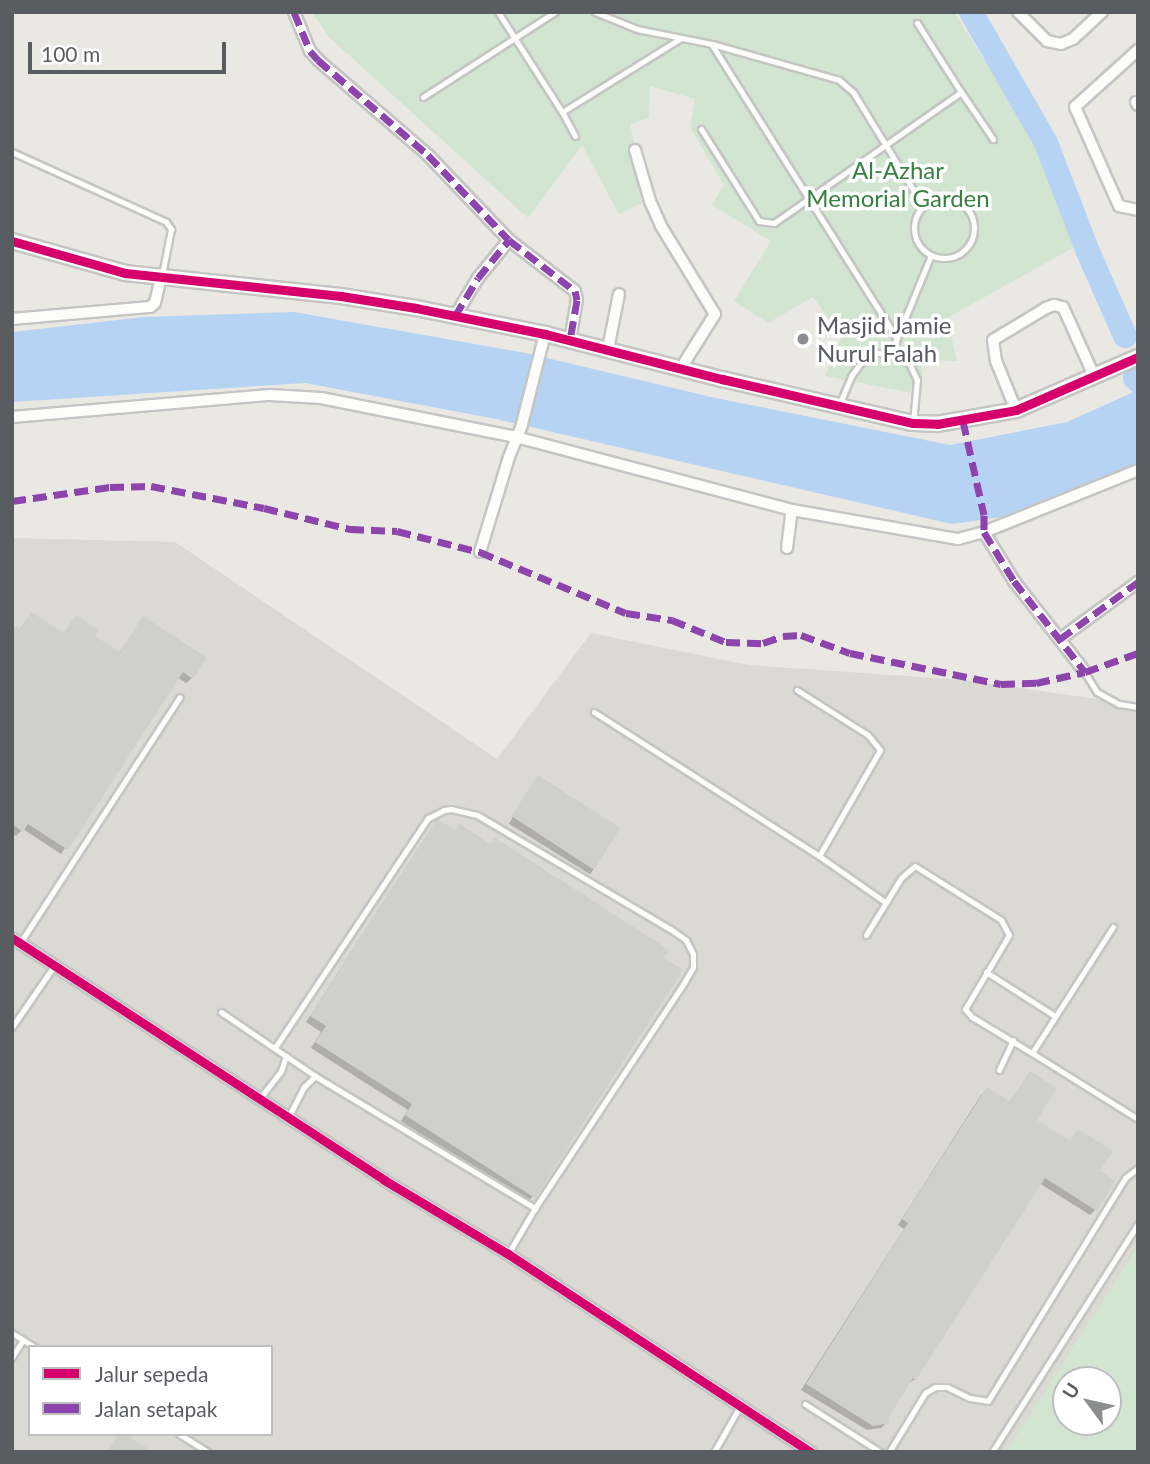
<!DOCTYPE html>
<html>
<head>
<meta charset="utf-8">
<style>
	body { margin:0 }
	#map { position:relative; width:1150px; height:1464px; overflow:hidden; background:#e9e8e3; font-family:Lato,sans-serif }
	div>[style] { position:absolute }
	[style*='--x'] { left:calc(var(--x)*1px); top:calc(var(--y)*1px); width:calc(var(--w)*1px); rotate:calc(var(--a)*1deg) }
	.industrial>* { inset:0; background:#dad9d4 }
	.green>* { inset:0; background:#d1e5d1 }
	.water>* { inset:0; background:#b7d3f4 }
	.shadow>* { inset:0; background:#0003; transform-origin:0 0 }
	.river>* { height:24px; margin:-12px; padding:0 12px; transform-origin:12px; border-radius:12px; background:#b7d3f4 }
	.building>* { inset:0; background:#cfcfcc; transform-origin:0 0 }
	.roads { filter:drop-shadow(2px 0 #c5c5c4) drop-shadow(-2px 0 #c5c5c4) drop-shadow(0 2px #c5c5c4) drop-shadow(0 -2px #c5c5c4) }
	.service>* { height:5px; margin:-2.5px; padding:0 2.5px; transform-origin:2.5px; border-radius:2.5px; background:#fcfcfb }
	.service>.ring { margin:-2.5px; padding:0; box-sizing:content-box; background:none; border:5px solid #fcfcfb; border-radius:50% }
	.minor>* { height:10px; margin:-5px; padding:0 5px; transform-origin:5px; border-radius:5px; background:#fcfcfb }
	.tertiary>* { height:14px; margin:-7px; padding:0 7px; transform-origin:7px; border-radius:7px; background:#fcfcfb }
	.quiet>* { height:7px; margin-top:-3.5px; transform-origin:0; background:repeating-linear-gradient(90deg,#8e44ad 0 14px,transparent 0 21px) }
	.cycleway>* { height:9px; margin:-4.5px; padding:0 4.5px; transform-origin:4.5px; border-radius:4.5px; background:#d6006c }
	.dots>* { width:19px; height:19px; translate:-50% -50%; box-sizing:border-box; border:4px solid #fff; border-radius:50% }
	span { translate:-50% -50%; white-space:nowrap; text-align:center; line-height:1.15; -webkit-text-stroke:7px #fff; paint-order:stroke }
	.park-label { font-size:24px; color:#388143 }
	.poi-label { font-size:24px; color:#595c61 }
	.left { translate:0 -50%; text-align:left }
	.frame { position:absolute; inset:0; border:14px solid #595c61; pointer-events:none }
	.legend { position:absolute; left:28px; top:1345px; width:245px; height:91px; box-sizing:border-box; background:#fff; border:2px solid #bdbec0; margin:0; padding:9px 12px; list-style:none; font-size:21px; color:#595c61 }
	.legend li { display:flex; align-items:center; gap:14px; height:35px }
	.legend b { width:35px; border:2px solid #bdbec0 }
	.north { position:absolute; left:1052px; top:1366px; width:70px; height:70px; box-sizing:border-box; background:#fff; border:2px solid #bdbec0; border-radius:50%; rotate:303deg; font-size:19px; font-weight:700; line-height:28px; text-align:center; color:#595c61 }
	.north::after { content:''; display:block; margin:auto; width:24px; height:32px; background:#8b8d8e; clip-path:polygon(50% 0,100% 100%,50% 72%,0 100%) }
	.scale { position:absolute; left:28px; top:42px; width:198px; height:32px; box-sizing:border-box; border:4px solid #595c61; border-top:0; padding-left:9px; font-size:21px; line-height:24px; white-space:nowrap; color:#595c61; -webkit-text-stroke:5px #fff; paint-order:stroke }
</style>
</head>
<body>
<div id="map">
	<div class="industrial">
		<div style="clip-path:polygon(evenodd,12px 538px,175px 542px,497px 759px,591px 633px,748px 665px,964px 680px,1133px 704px,1138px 702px,1138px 1452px,12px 1452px,12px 538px,30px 1347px,271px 1347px,271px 1434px,30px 1434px,30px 1347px,12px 538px,1066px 1380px,1108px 1380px,1108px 1422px,1066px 1422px,1066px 1380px)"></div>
	</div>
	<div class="green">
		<div style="clip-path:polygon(312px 12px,954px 12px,1040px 150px,1087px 240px,947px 318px,957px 361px,922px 360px,922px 395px,825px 376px,842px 337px,813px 297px,768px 323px,734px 301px,771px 241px,712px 205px,724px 185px,690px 127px,695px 99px,650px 86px,649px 118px,630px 124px,648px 200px,619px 214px,582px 145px,528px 218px,329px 37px)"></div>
		<div style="clip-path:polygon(evenodd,1138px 1246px,1138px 1452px,1006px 1452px,1138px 1246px,1066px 1380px,1108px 1380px,1108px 1422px,1066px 1422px,1066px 1380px)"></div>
	</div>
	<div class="water">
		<div style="clip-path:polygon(294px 312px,526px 353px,711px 397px,950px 445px,1067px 422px,1138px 390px,1138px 464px,1010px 516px,952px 524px,496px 419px,305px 383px,12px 402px,12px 332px,144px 317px)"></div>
	</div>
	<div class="shadow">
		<div style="clip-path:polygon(31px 614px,63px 635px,76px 617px,93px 637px,119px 653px,143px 619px,192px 678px,186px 683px,178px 678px,61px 854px,23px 829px,16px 836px,12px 833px,12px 626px,19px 630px)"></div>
		<div style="left:538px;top:777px;width:96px;height:55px;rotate:32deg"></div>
		<div style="clip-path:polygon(432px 827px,681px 971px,528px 1203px,401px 1121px,408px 1110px,311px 1048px,321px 1032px,306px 1022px)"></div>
		<div style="clip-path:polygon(1030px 1073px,1035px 1121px,1069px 1143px,1078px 1131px,1095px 1210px,1090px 1215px,1039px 1183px,915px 1379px,908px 1384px,886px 1418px,887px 1422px,881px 1428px,867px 1430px,801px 1390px,904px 1229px,898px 1225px,981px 1095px,987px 1089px,1009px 1103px)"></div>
	</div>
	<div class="river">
		<div style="--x:971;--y:12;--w:151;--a:60.2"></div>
		<div style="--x:1046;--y:143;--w:117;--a:68.9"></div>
		<div style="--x:1088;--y:252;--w:92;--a:66.2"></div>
		<div style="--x:1135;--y:378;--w:4;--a:45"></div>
	</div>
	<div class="building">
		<div style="clip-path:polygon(31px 612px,64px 633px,76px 615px,99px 630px,95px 636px,120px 652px,143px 616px,207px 658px,193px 679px,183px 672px,68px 850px,28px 824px,23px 832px,12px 824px,12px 624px,20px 629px)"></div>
		<div style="left:538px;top:775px;width:98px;height:49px;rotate:33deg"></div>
		<div style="clip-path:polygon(437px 819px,456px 830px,460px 824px,490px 844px,494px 837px,669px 950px,664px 958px,683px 970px,535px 1198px,405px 1115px,412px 1104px,315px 1042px,326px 1026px,310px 1016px)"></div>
		<div style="clip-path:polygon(1030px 1071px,1057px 1088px,1037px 1120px,1070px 1141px,1078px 1129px,1113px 1151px,1100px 1171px,1115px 1181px,1097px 1211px,1045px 1178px,916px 1380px,913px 1378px,888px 1419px,889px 1423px,873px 1426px,806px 1384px,908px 1223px,902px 1219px,987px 1087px,1010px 1102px)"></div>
		<div style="clip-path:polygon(118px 1434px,125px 1434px,153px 1452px,107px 1452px)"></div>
	</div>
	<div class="roads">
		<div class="service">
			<div style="--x:498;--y:12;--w:119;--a:57.4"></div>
			<div style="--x:595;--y:12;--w:45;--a:22"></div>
			<div style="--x:637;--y:29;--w:76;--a:11.3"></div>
			<div style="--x:712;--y:44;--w:132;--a:15.8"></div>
			<div style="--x:839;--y:80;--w:18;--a:41"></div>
			<div style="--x:853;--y:92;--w:134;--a:58.4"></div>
			<div style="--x:712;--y:45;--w:347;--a:57.8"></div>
			<div style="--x:961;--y:92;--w:57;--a:55.8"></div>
			<div style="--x:423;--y:97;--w:157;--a:-32.8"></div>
			<div style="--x:701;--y:129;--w:109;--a:57.8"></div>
			<div style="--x:759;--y:221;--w:15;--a:8"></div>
			<div style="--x:774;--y:223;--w:228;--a:-35"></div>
			<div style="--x:961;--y:92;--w:82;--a:-122.5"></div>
			<div style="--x:575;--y:136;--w:27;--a:-118"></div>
			<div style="--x:562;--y:112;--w:140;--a:-31.9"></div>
			<div style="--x:12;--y:152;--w:169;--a:24.4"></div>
			<div style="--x:166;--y:222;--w:9;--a:54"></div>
			<div style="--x:171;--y:229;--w:47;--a:101.1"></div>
			<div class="ring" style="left:914px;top:198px;width:55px;height:55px"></div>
			<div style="--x:890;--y:355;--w:108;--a:-67.7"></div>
			<div style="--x:839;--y:405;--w:33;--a:-67"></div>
			<div style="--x:852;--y:375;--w:24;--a:-55"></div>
			<div style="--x:866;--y:355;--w:7;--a:-27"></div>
			<div style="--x:872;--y:352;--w:18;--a:9"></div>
			<div style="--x:890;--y:355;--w:21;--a:23"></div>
			<div style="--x:909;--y:363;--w:19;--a:65"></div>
			<div style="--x:917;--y:380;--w:43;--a:95.3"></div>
			<div style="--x:1085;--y:673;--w:22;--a:58"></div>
			<div style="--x:1097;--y:692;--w:25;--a:29"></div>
			<div style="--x:1119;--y:704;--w:19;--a:9"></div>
			<div style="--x:797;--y:690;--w:84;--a:32.4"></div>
			<div style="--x:868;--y:735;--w:19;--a:51"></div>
			<div style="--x:880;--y:750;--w:122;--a:119.9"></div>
			<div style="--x:594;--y:712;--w:267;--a:32.6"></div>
			<div style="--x:819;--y:856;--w:80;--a:34.9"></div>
			<div style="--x:866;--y:935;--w:67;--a:-58.4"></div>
			<div style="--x:901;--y:878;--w:18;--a:-41"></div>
			<div style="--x:915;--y:866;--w:102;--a:32.1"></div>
			<div style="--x:1001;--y:920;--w:17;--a:62"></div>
			<div style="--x:1009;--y:935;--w:86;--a:120.7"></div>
			<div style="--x:965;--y:1009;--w:11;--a:49"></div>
			<div style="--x:972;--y:1017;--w:70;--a:31"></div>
			<div style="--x:1032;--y:1053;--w:150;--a:-57.3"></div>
			<div style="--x:20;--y:943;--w:293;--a:-57"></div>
			<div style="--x:986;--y:972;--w:82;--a:32.5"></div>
			<div style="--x:221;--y:1012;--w:114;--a:34.2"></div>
			<div style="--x:315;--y:1076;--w:257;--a:31"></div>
			<div style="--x:535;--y:1208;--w:272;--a:-56.5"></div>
			<div style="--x:685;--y:981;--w:16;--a:-60"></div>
			<div style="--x:693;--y:967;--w:13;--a:-90"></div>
			<div style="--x:693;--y:954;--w:16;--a:-117"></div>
			<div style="--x:686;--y:940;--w:19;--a:-145"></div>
			<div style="--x:670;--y:929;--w:224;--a:-149.4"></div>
			<div style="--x:477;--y:815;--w:26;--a:-167"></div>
			<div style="--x:452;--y:809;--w:8;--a:173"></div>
			<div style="--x:444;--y:810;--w:18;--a:153"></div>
			<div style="--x:428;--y:818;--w:275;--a:123.7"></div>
			<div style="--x:12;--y:1027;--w:74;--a:-55.5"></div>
			<div style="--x:1032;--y:1053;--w:125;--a:31.9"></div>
			<div style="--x:999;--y:1070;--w:33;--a:-65"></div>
			<div style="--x:260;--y:1098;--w:34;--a:-52"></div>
			<div style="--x:281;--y:1071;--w:16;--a:-72"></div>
			<div style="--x:289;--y:1116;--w:33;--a:-63"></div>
			<div style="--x:304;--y:1087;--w:16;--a:-45"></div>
			<div style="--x:508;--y:1254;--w:53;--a:-59.6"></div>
			<div style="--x:12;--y:1333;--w:13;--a:32"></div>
			<div style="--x:23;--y:1340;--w:20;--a:123"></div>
			<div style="--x:23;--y:1340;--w:13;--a:32"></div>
			<div style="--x:805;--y:1404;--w:89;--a:32.6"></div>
			<div style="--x:179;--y:1434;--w:34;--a:32"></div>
			<div style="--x:714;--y:1452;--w:53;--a:-60.5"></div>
			<div style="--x:889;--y:1452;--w:69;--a:-58.6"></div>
			<div style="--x:925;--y:1393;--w:12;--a:-31"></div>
			<div style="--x:935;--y:1387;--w:12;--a:0"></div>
			<div style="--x:947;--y:1387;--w:25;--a:26"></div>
			<div style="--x:970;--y:1398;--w:18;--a:9"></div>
			<div style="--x:988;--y:1401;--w:262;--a:-58.4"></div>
			<div style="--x:1125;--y:1178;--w:16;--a:-38"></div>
			<div style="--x:992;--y:1452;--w:271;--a:-57.4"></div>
		</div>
		<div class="minor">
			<div style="--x:294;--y:12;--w:42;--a:67.7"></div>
			<div style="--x:310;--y:51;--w:12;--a:48"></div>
			<div style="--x:318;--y:60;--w:145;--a:40.8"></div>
			<div style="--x:428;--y:155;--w:117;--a:46.4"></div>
			<div style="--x:1018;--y:12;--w:41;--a:45"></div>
			<div style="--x:1047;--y:41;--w:14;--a:12"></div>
			<div style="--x:1061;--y:44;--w:13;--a:-23"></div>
			<div style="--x:1073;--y:39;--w:40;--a:-43"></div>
			<div style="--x:1138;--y:50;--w:85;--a:137.9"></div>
			<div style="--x:1075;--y:107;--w:108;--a:66"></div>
			<div style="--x:1119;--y:206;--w:19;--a:12"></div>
			<div style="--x:1136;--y:102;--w:4;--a:56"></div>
			<div style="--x:635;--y:150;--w:53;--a:73.6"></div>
			<div style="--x:650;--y:201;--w:27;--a:66"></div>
			<div style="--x:661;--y:226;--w:103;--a:58.5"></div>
			<div style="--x:715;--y:314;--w:64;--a:122.2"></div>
			<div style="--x:455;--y:316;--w:44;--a:-58.8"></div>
			<div style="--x:478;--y:278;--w:49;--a:-50.8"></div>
			<div style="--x:509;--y:240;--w:83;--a:37.7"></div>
			<div style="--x:575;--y:291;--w:9;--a:77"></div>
			<div style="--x:577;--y:300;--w:41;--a:99.9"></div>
			<div style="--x:12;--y:319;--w:139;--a:-5"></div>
			<div style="--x:150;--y:307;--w:6;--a:-39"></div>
			<div style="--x:155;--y:303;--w:26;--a:-77"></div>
			<div style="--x:608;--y:349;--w:56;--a:-78.7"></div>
			<div style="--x:1016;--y:410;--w:53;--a:-112.2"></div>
			<div style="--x:996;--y:361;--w:21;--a:-98"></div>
			<div style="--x:993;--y:340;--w:62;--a:-31.1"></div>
			<div style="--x:1046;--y:308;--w:9;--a:-21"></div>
			<div style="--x:1054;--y:305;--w:9;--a:13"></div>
			<div style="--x:1063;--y:307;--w:76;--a:65.8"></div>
			<div style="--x:12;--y:417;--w:259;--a:-4.9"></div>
			<div style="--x:270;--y:395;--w:51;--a:3.4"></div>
			<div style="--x:321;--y:398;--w:199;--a:11.3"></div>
			<div style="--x:516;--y:437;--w:285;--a:14.8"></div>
			<div style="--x:792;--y:510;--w:169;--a:9.9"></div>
			<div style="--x:958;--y:539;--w:27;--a:-15"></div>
			<div style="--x:984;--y:532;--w:166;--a:-21.9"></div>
			<div style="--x:984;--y:532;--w:57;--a:58.5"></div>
			<div style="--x:1014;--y:581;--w:115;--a:52"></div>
			<div style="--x:787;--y:548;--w:38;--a:-83"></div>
			<div style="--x:480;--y:552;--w:99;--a:-73"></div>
			<div style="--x:509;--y:457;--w:35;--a:-68"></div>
			<div style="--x:522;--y:424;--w:93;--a:-75.7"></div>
			<div style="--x:1060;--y:639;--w:97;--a:-36.2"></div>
			<div style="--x:12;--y:938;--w:444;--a:33"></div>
			<div style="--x:384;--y:1180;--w:144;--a:30.8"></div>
			<div style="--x:508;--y:1254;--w:362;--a:33.2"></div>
		</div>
		<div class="tertiary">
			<div style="--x:12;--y:241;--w:117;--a:15.8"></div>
			<div style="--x:125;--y:273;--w:217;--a:6.1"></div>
			<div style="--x:341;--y:296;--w:76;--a:9.1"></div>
			<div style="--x:416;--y:308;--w:132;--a:11.4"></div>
			<div style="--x:545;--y:334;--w:183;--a:14.3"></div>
			<div style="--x:722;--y:379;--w:196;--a:13"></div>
			<div style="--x:913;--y:423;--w:24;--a:2"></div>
			<div style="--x:937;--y:424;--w:80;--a:-10"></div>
			<div style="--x:1016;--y:410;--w:133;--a:-23.5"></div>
		</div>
	</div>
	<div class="quiet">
		<div style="--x:294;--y:12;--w:42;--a:67.7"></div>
		<div style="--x:310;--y:51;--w:12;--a:48"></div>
		<div style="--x:318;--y:60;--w:145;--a:40.8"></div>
		<div style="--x:428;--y:155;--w:117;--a:46.4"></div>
		<div style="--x:455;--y:316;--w:44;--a:-58.8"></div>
		<div style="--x:478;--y:278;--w:49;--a:-50.8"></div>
		<div style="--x:509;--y:240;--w:83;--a:37.7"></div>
		<div style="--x:575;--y:291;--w:9;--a:77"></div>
		<div style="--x:577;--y:300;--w:41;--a:99.9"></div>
		<div style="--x:963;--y:421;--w:96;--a:77.4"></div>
		<div style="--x:984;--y:515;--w:17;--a:90"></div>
		<div style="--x:984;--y:532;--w:57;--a:58.5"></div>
		<div style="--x:1014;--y:581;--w:115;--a:52"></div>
		<div style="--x:12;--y:501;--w:99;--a:-8.1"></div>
		<div style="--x:110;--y:487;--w:41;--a:-1.4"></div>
		<div style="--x:151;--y:486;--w:115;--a:11"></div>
		<div style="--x:264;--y:508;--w:89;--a:13.7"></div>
		<div style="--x:350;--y:529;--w:47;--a:2.4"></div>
		<div style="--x:397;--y:531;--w:86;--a:14.2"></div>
		<div style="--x:480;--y:552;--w:158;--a:22.7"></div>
		<div style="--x:626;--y:613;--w:47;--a:8.7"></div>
		<div style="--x:672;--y:620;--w:58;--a:22.2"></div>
		<div style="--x:726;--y:642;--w:37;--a:2"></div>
		<div style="--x:763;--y:643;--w:21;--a:-19"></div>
		<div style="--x:783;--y:636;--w:18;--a:-3"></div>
		<div style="--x:801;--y:635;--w:52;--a:20.2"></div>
		<div style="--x:850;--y:653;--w:154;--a:11.6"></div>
		<div style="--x:1001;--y:684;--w:35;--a:-2"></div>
		<div style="--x:1036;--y:683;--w:50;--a:-12.7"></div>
		<div style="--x:1085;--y:672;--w:56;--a:-19.7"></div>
		<div style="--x:1060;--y:639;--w:97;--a:-36.2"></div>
	</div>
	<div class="cycleway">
		<div style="--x:12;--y:241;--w:117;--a:15.8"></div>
		<div style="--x:125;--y:273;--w:217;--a:6.1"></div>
		<div style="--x:341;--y:296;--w:76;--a:9.1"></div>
		<div style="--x:416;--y:308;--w:132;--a:11.4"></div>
		<div style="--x:545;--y:334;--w:183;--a:14.3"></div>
		<div style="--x:722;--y:379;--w:196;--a:13"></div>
		<div style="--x:913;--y:423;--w:24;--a:2"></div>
		<div style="--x:937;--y:424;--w:80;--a:-10"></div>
		<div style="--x:1016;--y:410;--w:133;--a:-23.5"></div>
		<div style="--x:12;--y:938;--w:444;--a:33"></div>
		<div style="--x:384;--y:1180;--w:144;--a:30.8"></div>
		<div style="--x:508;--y:1254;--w:362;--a:33.2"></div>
	</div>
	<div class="dots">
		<div style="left:803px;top:339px;background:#8b8d8e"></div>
	</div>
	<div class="park-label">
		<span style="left:898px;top:184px">Al-Azhar<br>Memorial Garden</span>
	</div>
	<div class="poi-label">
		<span class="left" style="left:817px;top:339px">Masjid Jamie<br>Nurul Falah</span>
	</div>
	<div class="frame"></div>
	<ul class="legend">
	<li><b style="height:9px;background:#d6006c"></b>Jalur sepeda</li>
	<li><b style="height:9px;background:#8e44ad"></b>Jalan setapak</li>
	</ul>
	<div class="north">U</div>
	<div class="scale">100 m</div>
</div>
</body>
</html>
